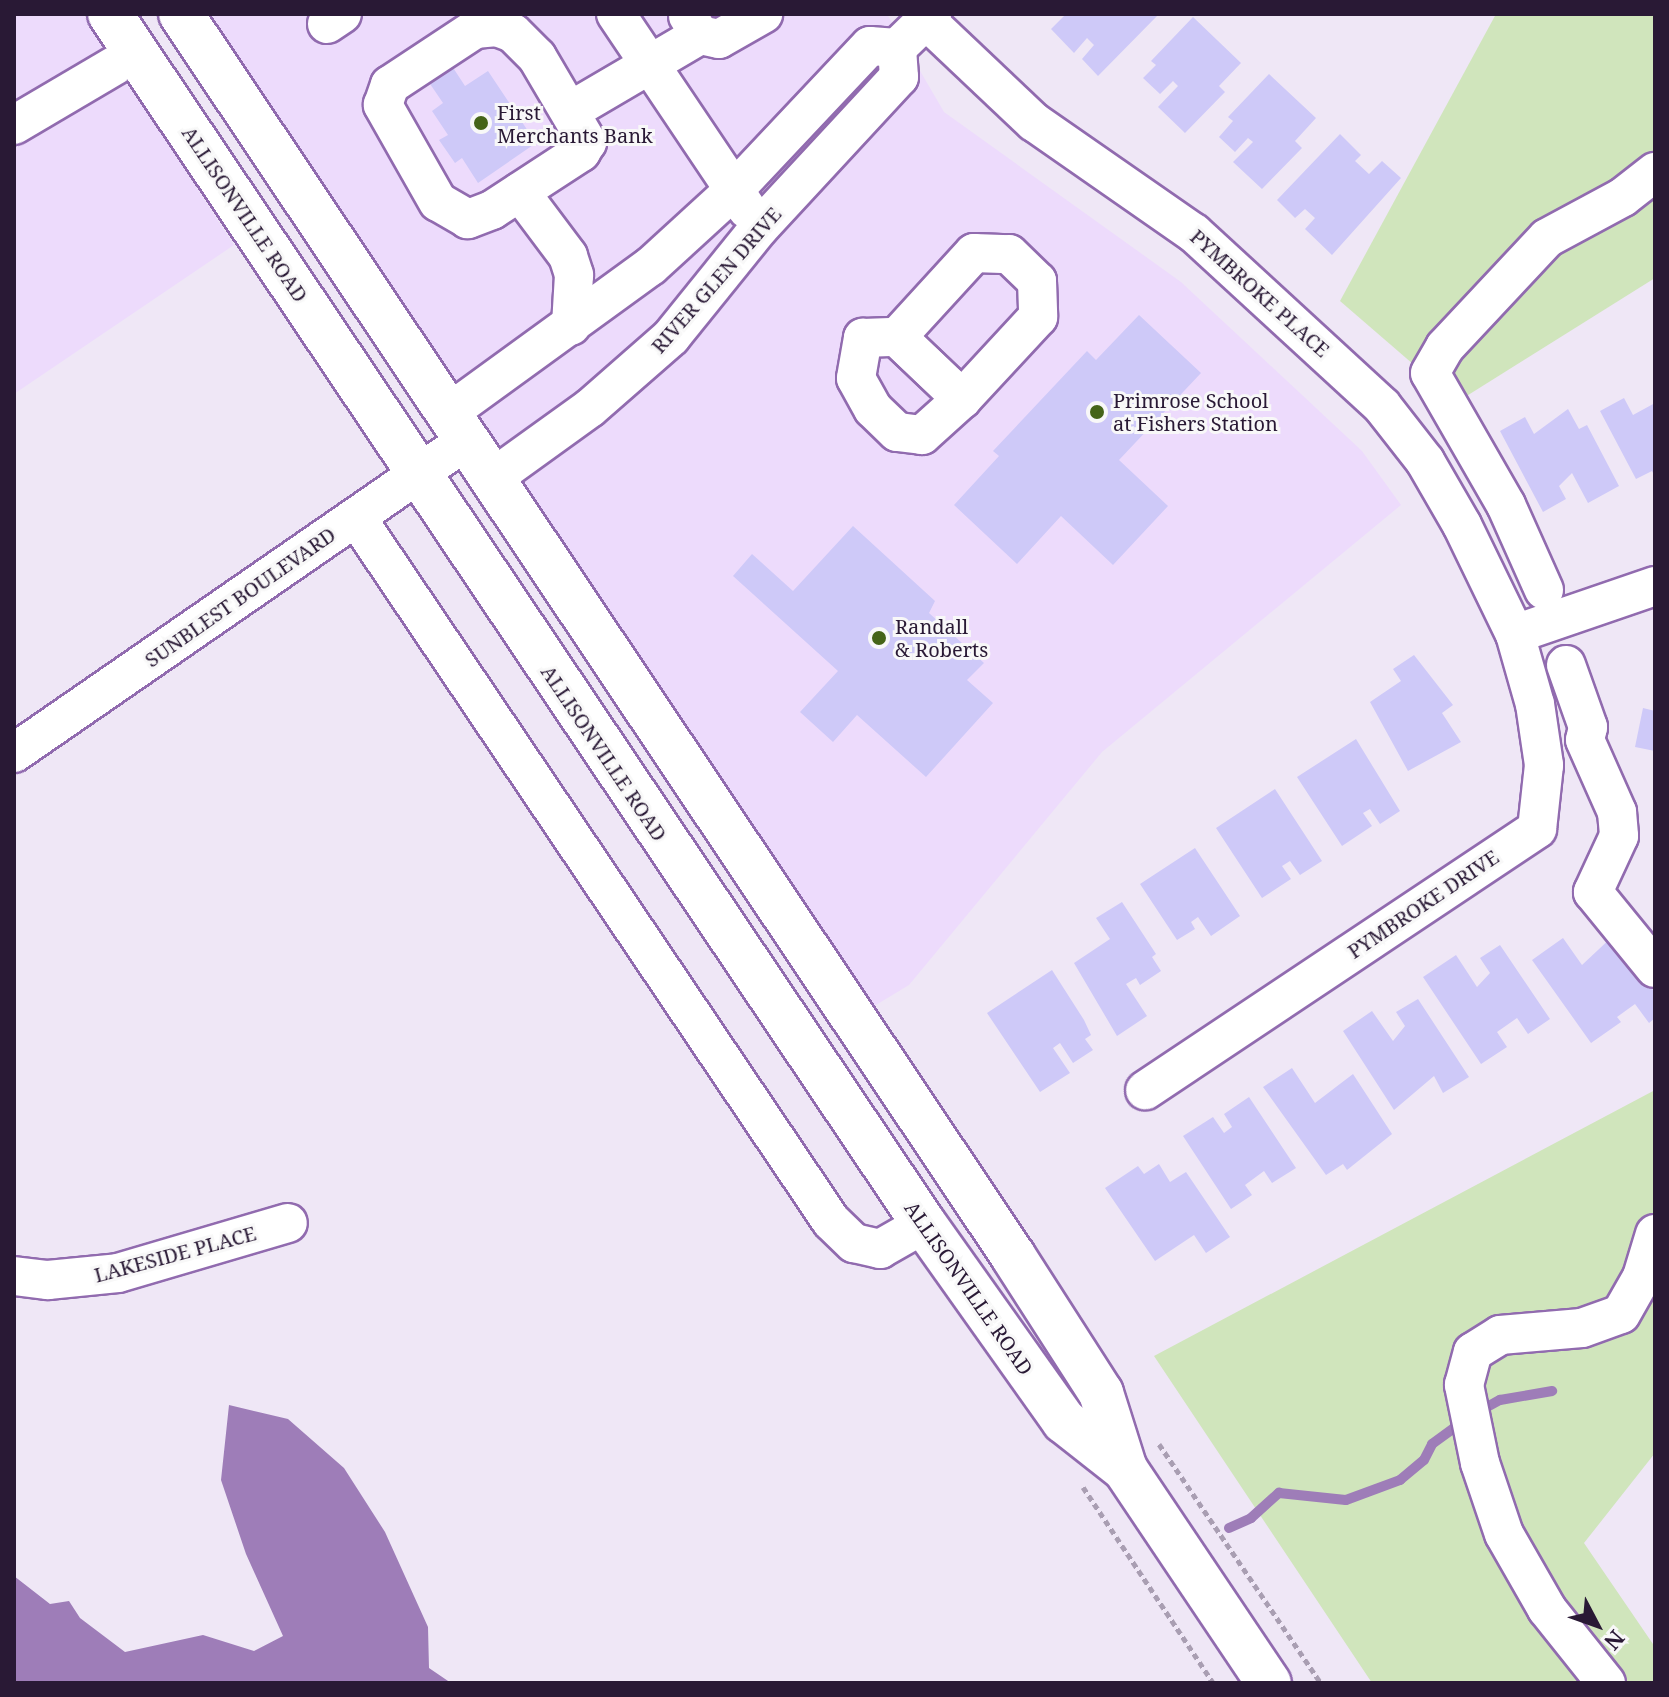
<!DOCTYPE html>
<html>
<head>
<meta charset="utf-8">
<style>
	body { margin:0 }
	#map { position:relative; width:1669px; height:1697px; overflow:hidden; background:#efe7f6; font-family:"Noto Serif",serif }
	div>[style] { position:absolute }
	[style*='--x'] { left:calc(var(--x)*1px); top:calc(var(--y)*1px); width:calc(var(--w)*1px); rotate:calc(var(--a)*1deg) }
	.built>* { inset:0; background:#eddbfc }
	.green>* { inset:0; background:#d0e5bc }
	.water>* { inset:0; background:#9e7db8 }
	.stream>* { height:10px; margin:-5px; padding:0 5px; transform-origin:5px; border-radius:5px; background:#9e7db8 }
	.building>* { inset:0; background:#cec9f8 }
	.path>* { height:5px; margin-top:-2.5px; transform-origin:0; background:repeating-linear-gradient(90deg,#a99eb2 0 6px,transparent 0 10px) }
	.roads { filter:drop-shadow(2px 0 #916baf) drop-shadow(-2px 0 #916baf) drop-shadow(0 2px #916baf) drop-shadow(0 -2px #916baf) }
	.minor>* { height:38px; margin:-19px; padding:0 19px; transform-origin:19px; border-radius:19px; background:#fff }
	.major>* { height:44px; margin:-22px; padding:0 22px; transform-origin:22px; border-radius:22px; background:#fff }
	.dots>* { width:22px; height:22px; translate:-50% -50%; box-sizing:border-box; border:4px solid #f8f8f8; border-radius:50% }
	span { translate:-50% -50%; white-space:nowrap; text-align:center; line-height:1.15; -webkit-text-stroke:6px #f8f8f8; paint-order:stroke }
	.poi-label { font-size:20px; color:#291935 }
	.left { translate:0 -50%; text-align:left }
	.street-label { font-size:20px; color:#291935 }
	.frame { position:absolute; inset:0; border:16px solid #291935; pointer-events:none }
	.north { position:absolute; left:1557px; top:1585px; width:80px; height:80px; -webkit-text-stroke:6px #f8f8f8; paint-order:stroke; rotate:131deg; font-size:22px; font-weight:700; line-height:32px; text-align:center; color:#291935 }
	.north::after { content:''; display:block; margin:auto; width:28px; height:36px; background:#291935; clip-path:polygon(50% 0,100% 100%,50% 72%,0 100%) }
</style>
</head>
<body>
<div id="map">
	<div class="built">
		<div style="clip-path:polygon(14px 14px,83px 14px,234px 245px,14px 394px)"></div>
		<div style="clip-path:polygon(193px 14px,887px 14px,944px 112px,1181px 282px,1362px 451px,1401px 505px,1102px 752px,909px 985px,866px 1011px)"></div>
	</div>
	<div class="green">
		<div style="clip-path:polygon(1496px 14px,1655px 14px,1655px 278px,1457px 402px,1340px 301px)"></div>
		<div style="clip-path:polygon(1655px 1090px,1655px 1453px,1584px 1543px,1655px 1647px,1655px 1683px,1372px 1683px,1154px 1356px)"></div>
	</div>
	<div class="water">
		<div style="clip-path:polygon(229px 1405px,288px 1419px,344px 1468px,385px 1532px,428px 1627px,429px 1668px,451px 1683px,14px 1683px,14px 1576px,50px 1604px,69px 1601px,80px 1618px,125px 1652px,203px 1635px,254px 1651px,283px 1636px,246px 1554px,221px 1480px)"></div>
	</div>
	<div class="stream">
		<div style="--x:1478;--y:1412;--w:25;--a:-29"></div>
		<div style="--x:1500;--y:1400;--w:53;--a:-9.8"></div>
		<div style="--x:1229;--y:1528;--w:24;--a:-24"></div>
		<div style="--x:1251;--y:1518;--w:38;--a:-42"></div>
		<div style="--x:1279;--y:1493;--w:67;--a:6"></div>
		<div style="--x:1346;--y:1500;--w:58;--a:-20.3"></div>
		<div style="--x:1400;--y:1480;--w:31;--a:-40"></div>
		<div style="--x:1424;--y:1460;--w:18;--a:-63"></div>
		<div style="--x:1432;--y:1444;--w:41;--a:-36"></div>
	</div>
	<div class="building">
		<div style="clip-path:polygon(1066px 14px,1157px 14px,1158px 15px,1098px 76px,1082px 59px,1094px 45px,1087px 38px,1074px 53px,1051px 29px)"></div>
		<div style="clip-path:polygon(1193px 17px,1241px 63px,1219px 86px,1225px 92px,1185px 133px,1158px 107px,1178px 86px,1173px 81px,1160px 94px,1143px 78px,1156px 65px,1151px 61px)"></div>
		<div style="clip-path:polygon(448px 60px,465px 86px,488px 71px,536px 143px,478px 183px,462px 158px,455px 163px,439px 140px,448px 135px,432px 111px,443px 103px,424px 75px)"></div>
		<div style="clip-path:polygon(1269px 74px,1316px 118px,1295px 141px,1302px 148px,1262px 189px,1233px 162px,1253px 142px,1248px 138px,1235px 152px,1219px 137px,1233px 121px,1228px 117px)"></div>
		<div style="clip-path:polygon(1340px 134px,1361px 155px,1355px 161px,1369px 174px,1382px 161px,1401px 178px,1332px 255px,1305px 229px,1315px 218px,1305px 209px,1295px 218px,1277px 200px)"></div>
		<div style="clip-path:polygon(1139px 315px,1201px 373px,1119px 460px,1168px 506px,1113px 565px,1061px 516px,1017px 564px,954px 505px,999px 456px,993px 451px,1087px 351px,1096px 360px)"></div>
		<div style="clip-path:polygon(1624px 398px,1633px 415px,1655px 403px,1655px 477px,1652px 471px,1636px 479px,1600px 411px)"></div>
		<div style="clip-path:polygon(1568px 409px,1579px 429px,1587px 425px,1619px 486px,1588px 503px,1572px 473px,1559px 486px,1566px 499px,1543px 512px,1500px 431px,1525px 417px,1534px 434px)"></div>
		<div style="clip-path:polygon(853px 526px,935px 601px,929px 613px,984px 663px,967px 680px,993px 703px,926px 777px,857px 715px,833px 742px,800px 712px,838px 671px,733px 576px,752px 554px,793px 591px)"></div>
		<div style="clip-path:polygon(1414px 655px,1453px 705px,1442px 713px,1461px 742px,1408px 771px,1370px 702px,1401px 681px,1393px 669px)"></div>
		<div style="clip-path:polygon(1643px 708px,1655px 711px,1655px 751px,1635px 747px)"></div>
		<div style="clip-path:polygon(1356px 739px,1400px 811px,1380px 824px,1370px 809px,1363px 813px,1372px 826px,1342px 846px,1297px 777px)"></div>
		<div style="clip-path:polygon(1275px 789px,1322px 861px,1300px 875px,1290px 861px,1282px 866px,1291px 879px,1262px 898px,1216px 828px)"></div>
		<div style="clip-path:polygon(1195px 848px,1240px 916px,1211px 936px,1198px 917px,1191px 922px,1195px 929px,1177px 940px,1140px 884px)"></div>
		<div style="clip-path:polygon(1122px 902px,1156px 954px,1152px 957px,1161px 971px,1140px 985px,1136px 978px,1126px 984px,1147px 1016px,1117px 1036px,1074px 963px,1110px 939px,1096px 918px)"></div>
		<div style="clip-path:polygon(1614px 935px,1655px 993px,1655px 1018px,1649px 1023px,1635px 1004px,1617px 1017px,1621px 1022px,1591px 1043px,1532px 960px,1563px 938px,1582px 965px)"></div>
		<div style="clip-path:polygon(1500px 945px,1550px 1019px,1528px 1034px,1517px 1018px,1497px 1032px,1507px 1047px,1481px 1064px,1423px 977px,1456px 955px,1477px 987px,1490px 973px,1480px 958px)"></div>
		<div style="clip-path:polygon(1052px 970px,1084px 1020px,1091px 1035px,1085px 1039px,1093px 1050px,1073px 1063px,1060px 1043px,1053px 1048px,1070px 1073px,1040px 1092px,987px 1013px)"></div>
		<div style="clip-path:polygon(1418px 999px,1469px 1077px,1443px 1093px,1434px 1076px,1394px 1110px,1343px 1031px,1372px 1011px,1393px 1041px,1405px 1026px,1396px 1012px)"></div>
		<div style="clip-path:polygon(1292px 1068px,1315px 1103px,1353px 1074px,1392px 1134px,1347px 1170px,1343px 1164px,1326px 1175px,1263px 1087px)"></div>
		<div style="clip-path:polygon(1249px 1097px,1296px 1168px,1272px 1183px,1264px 1171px,1245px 1185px,1252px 1195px,1231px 1209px,1183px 1136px,1213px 1117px,1224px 1133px,1232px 1127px,1224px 1114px)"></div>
		<div style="clip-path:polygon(1159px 1164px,1170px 1182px,1186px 1172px,1230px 1237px,1206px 1253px,1194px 1235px,1155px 1261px,1105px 1188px,1138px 1166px,1144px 1174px)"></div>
	</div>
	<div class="path">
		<div style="--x:1159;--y:1444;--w:289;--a:55.9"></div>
		<div style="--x:1083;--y:1487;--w:235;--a:56.4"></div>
	</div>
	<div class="roads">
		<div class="minor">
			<div style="--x:616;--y:14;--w:235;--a:56.1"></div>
			<div style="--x:688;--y:16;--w:22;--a:58"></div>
			<div style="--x:700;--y:35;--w:19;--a:12"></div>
			<div style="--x:719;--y:39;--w:51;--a:-29.6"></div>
			<div style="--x:926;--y:20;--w:149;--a:43.4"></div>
			<div style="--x:1034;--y:122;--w:195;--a:34.8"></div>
			<div style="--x:1194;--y:233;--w:255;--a:42.6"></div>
			<div style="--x:1382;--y:406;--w:70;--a:52"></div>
			<div style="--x:1425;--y:461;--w:74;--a:60"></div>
			<div style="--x:1462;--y:525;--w:121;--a:64.1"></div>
			<div style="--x:1515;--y:634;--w:73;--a:74.1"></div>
			<div style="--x:1535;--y:704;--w:62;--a:81.6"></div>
			<div style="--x:1544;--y:765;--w:64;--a:96.2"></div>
			<div style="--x:1537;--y:829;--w:471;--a:146.3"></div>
			<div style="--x:327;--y:24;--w:18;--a:-34"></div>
			<div style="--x:497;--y:27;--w:17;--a:21"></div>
			<div style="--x:513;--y:33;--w:34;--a:45"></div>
			<div style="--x:537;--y:57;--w:99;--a:59.5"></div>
			<div style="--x:587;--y:142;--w:12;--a:121"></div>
			<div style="--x:581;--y:152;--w:106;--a:146.9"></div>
			<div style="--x:492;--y:210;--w:26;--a:159"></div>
			<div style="--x:468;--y:219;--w:34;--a:-150"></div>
			<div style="--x:438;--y:202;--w:112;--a:-119.6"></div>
			<div style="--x:383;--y:105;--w:21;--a:-71"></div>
			<div style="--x:390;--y:85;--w:102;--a:-33.4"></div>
			<div style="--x:475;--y:29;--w:22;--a:-5"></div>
			<div style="--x:572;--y:110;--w:148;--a:-30.4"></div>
			<div style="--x:14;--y:125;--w:118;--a:-30.5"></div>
			<div style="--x:520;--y:192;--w:80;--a:53.1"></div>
			<div style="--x:568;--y:256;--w:20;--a:72"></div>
			<div style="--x:574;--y:275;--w:51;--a:93.4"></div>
			<div style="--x:974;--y:253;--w:35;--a:2"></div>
			<div style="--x:1009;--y:254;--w:39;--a:44"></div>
			<div style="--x:1037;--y:281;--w:36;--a:88"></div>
			<div style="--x:1038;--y:317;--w:112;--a:132.8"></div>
			<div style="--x:962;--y:399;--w:90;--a:-136.4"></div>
			<div style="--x:897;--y:337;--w:114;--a:-47.5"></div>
			<div style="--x:897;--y:337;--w:90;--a:43.6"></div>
			<div style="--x:962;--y:399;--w:54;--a:138"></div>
			<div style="--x:922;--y:435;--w:25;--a:-173"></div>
			<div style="--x:897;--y:432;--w:33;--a:-136"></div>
			<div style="--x:873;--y:409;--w:35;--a:-119"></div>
			<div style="--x:856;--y:378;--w:41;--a:-80.1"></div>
			<div style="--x:863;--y:338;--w:34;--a:-2"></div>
			<div style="--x:447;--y:414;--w:252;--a:-36"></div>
			<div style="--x:651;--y:266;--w:115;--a:-42.5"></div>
			<div style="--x:736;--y:188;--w:195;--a:-46.7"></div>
			<div style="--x:870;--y:46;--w:27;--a:4"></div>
			<div style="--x:897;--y:48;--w:49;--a:-44.2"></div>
			<div style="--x:490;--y:480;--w:123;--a:-35.8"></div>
			<div style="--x:590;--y:408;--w:108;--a:-41.2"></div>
			<div style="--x:671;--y:337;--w:140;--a:-51.1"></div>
			<div style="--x:759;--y:228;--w:206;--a:-47.2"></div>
			<div style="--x:899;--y:77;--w:29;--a:-94"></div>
			<div style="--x:356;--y:517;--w:849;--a:55.99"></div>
			<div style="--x:831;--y:1221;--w:32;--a:44"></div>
			<div style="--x:854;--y:1243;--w:27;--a:13"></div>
			<div style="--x:880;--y:1249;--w:51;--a:-29.6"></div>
			<div style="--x:1544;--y:590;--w:93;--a:-114.1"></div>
			<div style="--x:1506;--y:505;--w:152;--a:-119.9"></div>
			<div style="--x:1430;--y:373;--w:30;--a:-60"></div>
			<div style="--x:1445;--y:347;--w:149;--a:-46.9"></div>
			<div style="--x:1547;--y:238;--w:86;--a:-28.3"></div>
			<div style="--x:1623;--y:197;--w:41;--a:-38"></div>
			<div style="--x:1515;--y:634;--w:148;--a:-18.9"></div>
			<div style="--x:1566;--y:665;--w:66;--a:70.5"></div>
			<div style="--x:1588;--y:727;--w:13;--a:103"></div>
			<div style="--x:1585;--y:740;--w:79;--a:66"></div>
			<div style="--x:1617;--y:812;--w:24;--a:85"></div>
			<div style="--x:1619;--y:836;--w:62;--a:114.9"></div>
			<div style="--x:1593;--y:892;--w:98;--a:50.8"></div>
			<div style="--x:14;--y:753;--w:549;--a:-34.62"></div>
			<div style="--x:14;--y:1276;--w:34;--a:7"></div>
			<div style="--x:48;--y:1280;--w:70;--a:-5.7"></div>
			<div style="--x:118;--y:1273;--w:177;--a:-16.4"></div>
			<div style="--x:1606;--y:1683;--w:95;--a:-128.6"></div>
			<div style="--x:1547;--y:1609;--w:86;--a:-119.8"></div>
			<div style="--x:1504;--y:1534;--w:75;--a:-108.7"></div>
			<div style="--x:1480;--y:1463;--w:80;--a:-101.6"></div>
			<div style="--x:1464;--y:1385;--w:34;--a:-75"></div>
			<div style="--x:1473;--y:1352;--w:32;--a:-32"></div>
			<div style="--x:1500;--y:1335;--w:82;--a:-4.9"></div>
			<div style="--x:1582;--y:1328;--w:41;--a:-19.7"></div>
			<div style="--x:1621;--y:1314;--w:43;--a:-60.4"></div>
			<div style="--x:1642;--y:1277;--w:45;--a:-73.2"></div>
		</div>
		<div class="major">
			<div style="--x:110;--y:14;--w:1458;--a:56.07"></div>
			<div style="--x:924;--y:1224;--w:242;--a:54.6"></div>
			<div style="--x:1064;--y:1421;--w:78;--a:38.2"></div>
			<div style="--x:181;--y:14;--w:1495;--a:56.18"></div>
			<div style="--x:1013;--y:1256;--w:163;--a:57.3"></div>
			<div style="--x:1101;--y:1393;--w:80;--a:72.5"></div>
			<div style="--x:1125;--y:1469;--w:258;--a:56.1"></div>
		</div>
	</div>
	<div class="dots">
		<div style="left:481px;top:123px;background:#456418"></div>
		<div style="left:1097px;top:412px;background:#456418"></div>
		<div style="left:879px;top:638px;background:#456418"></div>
	</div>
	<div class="poi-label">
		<span class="left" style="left:497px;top:124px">First<br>Merchants Bank</span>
		<span class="left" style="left:1113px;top:412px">Primrose School<br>at Fishers Station</span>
		<span class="left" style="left:895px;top:638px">Randall<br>&amp; Roberts</span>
	</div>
	<div class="street-label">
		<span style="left:245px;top:214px;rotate:56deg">ALLISONVILLE ROAD</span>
		<span style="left:716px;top:280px;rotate:-49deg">RIVER GLEN DRIVE</span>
		<span style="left:1260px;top:293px;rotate:42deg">PYMBROKE PLACE</span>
		<span style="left:240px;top:597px;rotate:-35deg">SUNBLEST BOULEVARD</span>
		<span style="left:604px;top:753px;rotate:56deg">ALLISONVILLE ROAD</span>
		<span style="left:1423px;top:904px;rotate:-34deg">PYMBROKE DRIVE</span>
		<span style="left:175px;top:1254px;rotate:-15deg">LAKESIDE PLACE</span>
		<span style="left:969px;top:1288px;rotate:55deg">ALLISONVILLE ROAD</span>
	</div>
	<div class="frame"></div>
	<div class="north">N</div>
</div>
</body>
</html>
